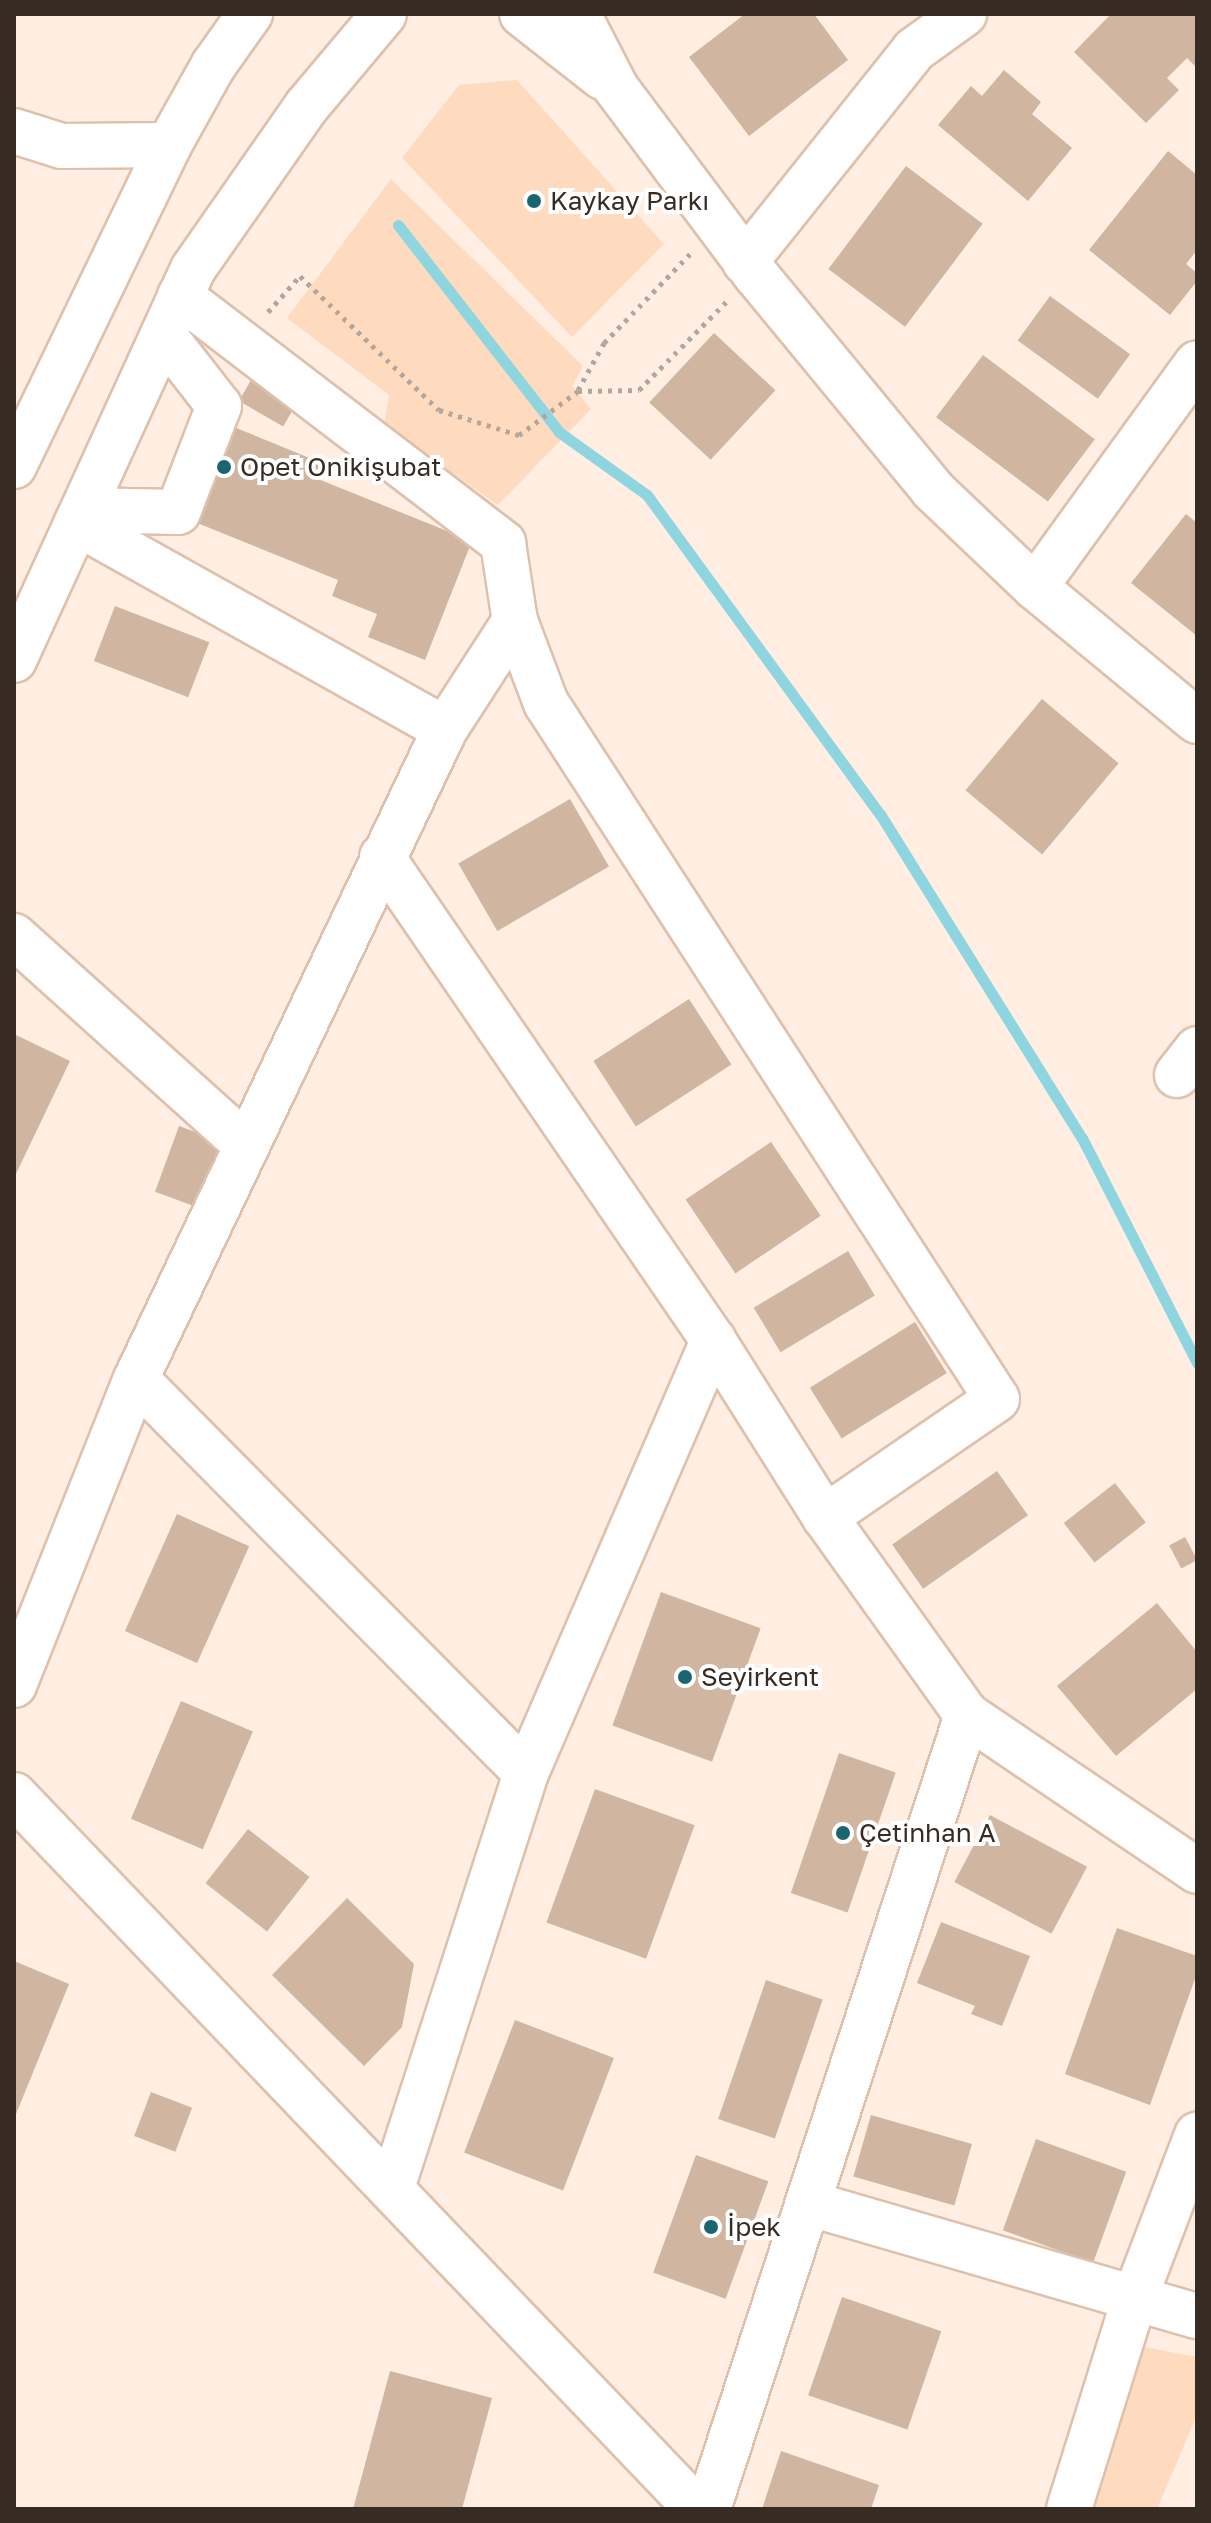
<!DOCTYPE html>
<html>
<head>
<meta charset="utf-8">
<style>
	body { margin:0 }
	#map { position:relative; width:1211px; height:2523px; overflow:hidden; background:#ffeee1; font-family:"Golos Text",sans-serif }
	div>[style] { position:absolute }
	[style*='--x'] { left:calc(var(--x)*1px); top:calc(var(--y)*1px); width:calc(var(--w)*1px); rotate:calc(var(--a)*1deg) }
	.green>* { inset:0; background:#fedbbf }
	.stream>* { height:11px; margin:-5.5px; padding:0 5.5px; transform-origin:5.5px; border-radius:5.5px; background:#8ed5e0 }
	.building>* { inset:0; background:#d0b5a0; transform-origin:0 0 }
	.path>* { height:5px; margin-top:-2.5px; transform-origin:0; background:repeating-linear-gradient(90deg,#b4a69a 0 4px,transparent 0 10px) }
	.roads { filter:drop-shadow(2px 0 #ddc1ac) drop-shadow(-2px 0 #ddc1ac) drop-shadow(0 2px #ddc1ac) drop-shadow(0 -2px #ddc1ac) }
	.minor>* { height:44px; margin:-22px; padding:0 22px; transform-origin:22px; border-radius:22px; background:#fff }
	.major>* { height:44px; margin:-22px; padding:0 22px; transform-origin:22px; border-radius:22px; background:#fff }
	.dots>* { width:22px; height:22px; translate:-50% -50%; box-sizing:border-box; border:4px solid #fff; border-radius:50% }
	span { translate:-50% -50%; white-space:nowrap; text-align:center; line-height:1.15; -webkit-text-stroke:8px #fff; paint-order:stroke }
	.poi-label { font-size:26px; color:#362c24 }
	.left { translate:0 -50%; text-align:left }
	.frame { position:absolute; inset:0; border:16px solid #362c24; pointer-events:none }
</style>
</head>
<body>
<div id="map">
	<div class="green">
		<div style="clip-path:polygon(517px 80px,664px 244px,572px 337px,402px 158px,459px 85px)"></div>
		<div style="clip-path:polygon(391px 179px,583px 366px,572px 386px,591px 409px,498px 505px,384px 425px,389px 395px,287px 318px)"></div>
		<div style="clip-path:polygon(1144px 2347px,1197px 2357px,1197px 2415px,1157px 2509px,1090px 2509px)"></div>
	</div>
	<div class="stream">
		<div style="--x:398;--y:225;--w:262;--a:52.1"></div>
		<div style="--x:559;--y:432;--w:108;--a:35.6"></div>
		<div style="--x:647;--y:495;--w:395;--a:53.9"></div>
		<div style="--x:880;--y:814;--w:382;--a:58.1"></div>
		<div style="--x:1082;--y:1138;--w:253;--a:62.9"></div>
	</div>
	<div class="building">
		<div style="clip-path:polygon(745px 14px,814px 14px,848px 60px,749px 136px,689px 57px)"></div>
		<div style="clip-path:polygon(1111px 14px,1197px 14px,1197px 68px,1187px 58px,1167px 78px,1179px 90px,1146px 123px,1074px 52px)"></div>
		<div style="clip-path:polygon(1004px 70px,1041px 102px,1032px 114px,1072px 148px,1028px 201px,938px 125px,971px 86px,982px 96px)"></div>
		<div style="clip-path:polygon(1168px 151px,1197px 175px,1197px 250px,1186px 264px,1197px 273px,1197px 281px,1170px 315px,1089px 250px)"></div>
		<div style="left:906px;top:166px;width:96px;height:129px;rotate:37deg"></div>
		<div style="left:1050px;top:296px;width:99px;height:55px;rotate:36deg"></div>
		<div style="left:714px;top:333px;width:84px;height:95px;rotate:43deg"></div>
		<div style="left:983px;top:355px;width:140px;height:78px;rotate:37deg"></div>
		<div style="left:254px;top:375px;width:51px;height:30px;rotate:30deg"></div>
		<div style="clip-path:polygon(224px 423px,324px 464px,318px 479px,472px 541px,425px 660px,368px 637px,377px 614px,332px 596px,338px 580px,185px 518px)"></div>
		<div style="clip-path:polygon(1186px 514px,1197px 523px,1197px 636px,1131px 583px)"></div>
		<div style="left:115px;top:606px;width:101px;height:59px;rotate:21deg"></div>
		<div style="left:1042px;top:699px;width:100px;height:119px;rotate:40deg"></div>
		<div style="left:570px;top:799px;width:78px;height:129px;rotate:60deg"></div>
		<div style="left:689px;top:999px;width:78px;height:114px;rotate:57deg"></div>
		<div style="clip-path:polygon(14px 1034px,70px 1061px,14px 1178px)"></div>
		<div style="left:179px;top:1126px;width:45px;height:70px;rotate:20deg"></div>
		<div style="left:771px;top:1142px;width:89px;height:103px;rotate:56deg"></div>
		<div style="left:848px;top:1251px;width:52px;height:110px;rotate:59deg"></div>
		<div style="left:915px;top:1322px;width:60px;height:124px;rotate:58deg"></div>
		<div style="left:997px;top:1471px;width:54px;height:128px;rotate:55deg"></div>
		<div style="left:1115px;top:1483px;width:50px;height:65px;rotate:52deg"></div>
		<div style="left:177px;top:1514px;width:79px;height:128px;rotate:24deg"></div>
		<div style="left:1185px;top:1537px;width:26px;height:18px;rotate:62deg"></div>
		<div style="left:661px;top:1592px;width:106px;height:142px;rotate:20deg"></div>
		<div style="clip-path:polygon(1157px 1603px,1197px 1652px,1197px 1689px,1116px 1756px,1057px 1686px)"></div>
		<div style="left:181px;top:1701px;width:78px;height:128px;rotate:23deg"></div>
		<div style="left:839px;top:1753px;width:60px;height:148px;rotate:19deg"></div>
		<div style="left:595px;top:1789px;width:106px;height:142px;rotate:20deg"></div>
		<div style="left:990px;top:1815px;width:110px;height:76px;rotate:28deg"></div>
		<div style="left:248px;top:1829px;width:78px;height:69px;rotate:38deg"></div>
		<div style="clip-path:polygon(347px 1898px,414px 1964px,402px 2027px,364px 2066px,272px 1975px)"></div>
		<div style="clip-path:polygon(941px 1922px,1030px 1956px,1002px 2026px,971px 2014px,975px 2006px,917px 1983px)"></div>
		<div style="clip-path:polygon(1117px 1928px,1197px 1956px,1197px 1973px,1150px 2105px,1065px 2074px)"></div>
		<div style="clip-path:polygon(14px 1961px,69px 1984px,14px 2119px)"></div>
		<div style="left:766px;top:1980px;width:60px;height:147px;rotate:19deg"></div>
		<div style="left:515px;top:2020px;width:106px;height:142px;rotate:21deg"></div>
		<div style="left:151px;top:2092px;width:44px;height:47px;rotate:21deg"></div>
		<div style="left:871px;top:2115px;width:105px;height:64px;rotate:16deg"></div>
		<div style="left:1036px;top:2139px;width:96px;height:97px;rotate:20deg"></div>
		<div style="left:696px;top:2155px;width:77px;height:125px;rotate:20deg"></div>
		<div style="left:842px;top:2297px;width:105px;height:104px;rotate:19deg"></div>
		<div style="clip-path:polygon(390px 2371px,492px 2398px,462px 2509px,353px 2509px)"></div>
		<div style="clip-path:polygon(781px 2451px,879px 2485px,871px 2509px,762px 2509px)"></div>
	</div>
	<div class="path">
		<div style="--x:268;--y:312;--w:48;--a:-48.4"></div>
		<div style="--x:300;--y:276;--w:193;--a:44"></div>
		<div style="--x:439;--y:410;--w:84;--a:17.4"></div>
		<div style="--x:519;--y:435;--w:74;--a:-36.7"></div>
		<div style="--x:578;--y:391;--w:61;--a:-0.9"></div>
		<div style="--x:639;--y:390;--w:127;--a:-45.3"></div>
		<div style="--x:578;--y:390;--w:54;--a:-61"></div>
		<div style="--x:604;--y:343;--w:124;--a:-46"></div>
	</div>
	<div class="roads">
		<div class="minor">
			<div style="--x:522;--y:14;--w:102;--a:38.2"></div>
			<div style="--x:578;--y:14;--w:83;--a:62.8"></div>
			<div style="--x:616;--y:88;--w:234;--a:53.2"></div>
			<div style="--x:756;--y:275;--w:278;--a:50.5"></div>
			<div style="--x:933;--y:490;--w:141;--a:43.6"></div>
			<div style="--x:1035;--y:587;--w:210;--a:39.6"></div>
			<div style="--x:14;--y:131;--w:50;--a:17.4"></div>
			<div style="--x:62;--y:146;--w:107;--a:-0.5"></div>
			<div style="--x:745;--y:262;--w:271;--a:-51.4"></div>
			<div style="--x:914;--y:50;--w:62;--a:-35.8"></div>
			<div style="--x:180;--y:296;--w:407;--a:37.4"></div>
			<div style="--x:503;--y:543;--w:79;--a:81.3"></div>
			<div style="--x:515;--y:621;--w:88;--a:69.3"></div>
			<div style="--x:546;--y:703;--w:829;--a:57.06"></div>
			<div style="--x:997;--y:1399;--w:209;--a:145.5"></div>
			<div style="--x:83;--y:510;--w:95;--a:1.2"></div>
			<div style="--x:178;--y:512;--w:114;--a:-68.9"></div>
			<div style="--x:219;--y:406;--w:91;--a:-127.9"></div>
			<div style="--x:1035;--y:587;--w:276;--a:-54.1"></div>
			<div style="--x:445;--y:729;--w:129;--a:-57.1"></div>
			<div style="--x:382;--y:857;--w:586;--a:55.58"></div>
			<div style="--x:713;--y:1340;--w:209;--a:57.7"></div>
			<div style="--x:825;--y:1517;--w:244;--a:54.4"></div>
			<div style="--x:967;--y:1715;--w:278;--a:34.1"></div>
			<div style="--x:14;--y:936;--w:311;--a:42"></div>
			<div style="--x:1177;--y:1075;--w:33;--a:-52"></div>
			<div style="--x:136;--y:1379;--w:554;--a:45.29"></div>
			<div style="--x:526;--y:1773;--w:472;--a:-66.6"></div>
			<div style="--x:14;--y:1685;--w:329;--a:-68.3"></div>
			<div style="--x:136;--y:1379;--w:720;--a:-64.57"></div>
			<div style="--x:445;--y:729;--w:422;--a:-150.8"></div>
			<div style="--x:14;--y:1795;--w:988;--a:46.27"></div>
			<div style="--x:392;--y:2188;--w:436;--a:-72.1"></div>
			<div style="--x:811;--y:2204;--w:402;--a:16.2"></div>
			<div style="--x:708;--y:2509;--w:835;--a:-71.93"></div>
			<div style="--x:1069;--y:2509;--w:219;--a:-72.7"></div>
			<div style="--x:1134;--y:2300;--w:177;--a:-69.1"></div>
		</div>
		<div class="major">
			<div style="--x:14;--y:466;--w:356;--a:-64.2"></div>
			<div style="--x:169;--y:145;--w:90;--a:-60.9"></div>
			<div style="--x:213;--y:66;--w:64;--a:-54.6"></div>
			<div style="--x:14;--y:660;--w:430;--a:-65.4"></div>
			<div style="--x:193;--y:269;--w:198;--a:-55.1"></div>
			<div style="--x:306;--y:107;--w:121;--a:-50"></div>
		</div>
	</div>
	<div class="dots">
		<div style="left:534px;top:201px;background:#1a6670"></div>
		<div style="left:224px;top:467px;background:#1a6670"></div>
		<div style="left:685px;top:1677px;background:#1a6670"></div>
		<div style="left:843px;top:1833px;background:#1a6670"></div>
		<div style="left:711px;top:2227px;background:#1a6670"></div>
	</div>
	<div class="poi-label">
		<span class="left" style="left:550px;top:201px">Kaykay Parkı</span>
		<span class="left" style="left:240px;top:467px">Opet Onikişubat</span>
		<span class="left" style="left:701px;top:1677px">Seyirkent</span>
		<span class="left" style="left:859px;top:1833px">Çetinhan A</span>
		<span class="left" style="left:727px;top:2227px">İpek</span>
	</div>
	<div class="frame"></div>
</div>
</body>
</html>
